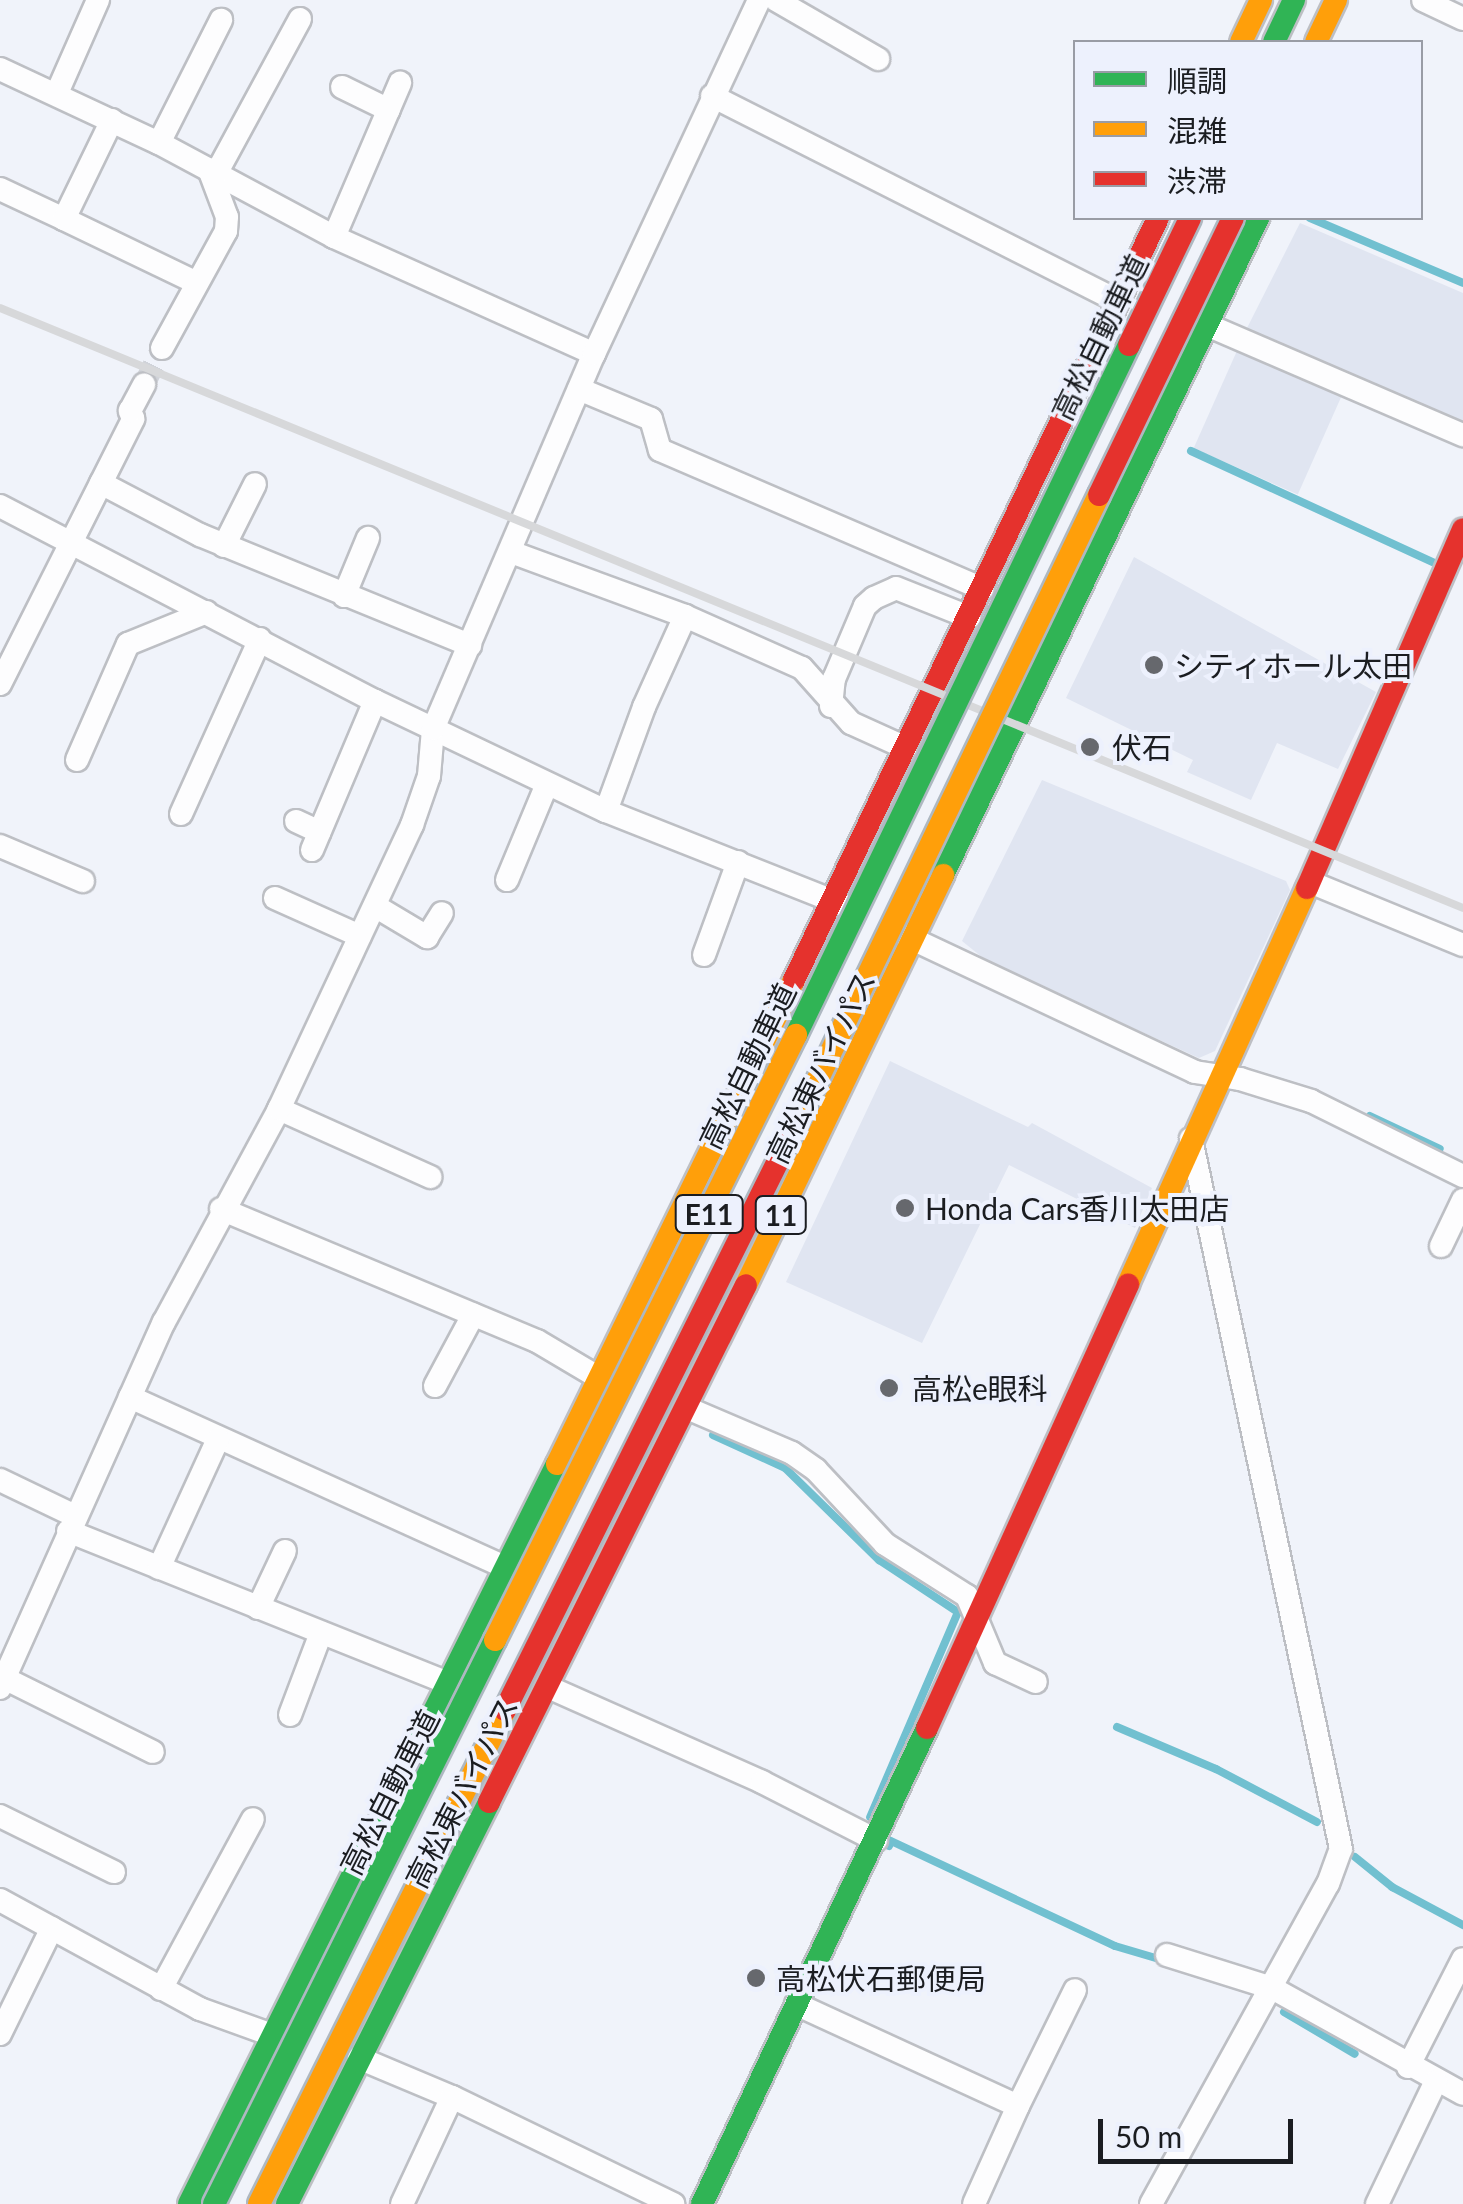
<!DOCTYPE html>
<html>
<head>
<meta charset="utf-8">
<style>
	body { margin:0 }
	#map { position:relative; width:1463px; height:2204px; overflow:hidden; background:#f0f3fa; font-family:Lato,"Noto Sans JP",sans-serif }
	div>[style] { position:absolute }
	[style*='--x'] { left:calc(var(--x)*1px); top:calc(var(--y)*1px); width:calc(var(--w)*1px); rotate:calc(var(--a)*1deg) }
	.built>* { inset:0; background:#e0e5f1; transform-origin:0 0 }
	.stream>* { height:8px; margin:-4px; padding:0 4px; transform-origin:4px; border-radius:4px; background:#71c0d0 }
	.street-tunnel>* { height:22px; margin-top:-11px; transform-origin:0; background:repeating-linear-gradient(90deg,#d0d3d9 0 22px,transparent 0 33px) }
	.roads { filter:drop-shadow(2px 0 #bdbfc4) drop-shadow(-2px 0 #bdbfc4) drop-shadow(0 2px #bdbfc4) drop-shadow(0 -2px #bdbfc4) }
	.street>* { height:22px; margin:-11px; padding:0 11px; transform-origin:11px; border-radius:11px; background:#fdfdfe }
	.fast>* { height:22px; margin:-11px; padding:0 11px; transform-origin:11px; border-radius:11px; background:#30b455 }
	.slow>* { height:22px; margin:-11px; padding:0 11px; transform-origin:11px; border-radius:11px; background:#ff9f0a }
	.jam>* { height:22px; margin:-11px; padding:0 11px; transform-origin:11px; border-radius:11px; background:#e5322d }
	.rail>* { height:8px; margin:-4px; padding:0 4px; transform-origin:4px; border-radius:4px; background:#d7d8da }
	.bridges { filter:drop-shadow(2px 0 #aeb8c1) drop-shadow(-2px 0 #aeb8c1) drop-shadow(0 2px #aeb8c1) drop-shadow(0 -2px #aeb8c1) }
	.fast-bridge>* { height:22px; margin:-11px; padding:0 11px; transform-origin:11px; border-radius:11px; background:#30b455 }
	.slow-bridge>* { height:22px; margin:-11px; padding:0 11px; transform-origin:11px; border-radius:11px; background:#ff9f0a }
	.jam-bridge>* { height:22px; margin:-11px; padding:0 11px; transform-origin:11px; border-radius:11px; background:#e5322d }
	.dots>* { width:28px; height:28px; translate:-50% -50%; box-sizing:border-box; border:5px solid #edf1fd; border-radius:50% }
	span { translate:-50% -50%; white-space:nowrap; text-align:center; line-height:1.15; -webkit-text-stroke:8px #edf1fd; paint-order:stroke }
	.shield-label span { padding:2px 8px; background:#edf1fd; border:2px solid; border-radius:8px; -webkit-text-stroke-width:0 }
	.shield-label { font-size:28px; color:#1b1d21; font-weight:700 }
	.street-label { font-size:30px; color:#1b1d21 }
	.poi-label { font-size:30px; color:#1b1d21 }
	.left { translate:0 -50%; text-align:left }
	.legend { position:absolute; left:1073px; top:40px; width:350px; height:180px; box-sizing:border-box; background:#edf1fd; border:2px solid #999ca5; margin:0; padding:12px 18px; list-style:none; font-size:30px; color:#1b1d21 }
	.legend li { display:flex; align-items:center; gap:20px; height:50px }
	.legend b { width:50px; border:2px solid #999ca5 }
	.scale { position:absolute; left:1098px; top:2119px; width:195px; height:45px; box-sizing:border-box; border:5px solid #1b1d21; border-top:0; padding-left:12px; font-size:30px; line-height:35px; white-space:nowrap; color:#1b1d21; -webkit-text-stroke:8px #edf1fd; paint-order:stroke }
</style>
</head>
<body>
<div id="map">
	<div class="built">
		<div style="clip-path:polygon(1300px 223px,1463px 293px,1463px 428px,1245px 332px)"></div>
		<div style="left:1240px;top:344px;width:114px;height:114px;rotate:24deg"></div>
		<div style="clip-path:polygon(1134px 557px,1376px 692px,1338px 769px,1277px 743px,1251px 800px,1187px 772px,1193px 760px,1066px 698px)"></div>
		<div style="clip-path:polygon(1042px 780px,1286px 881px,1290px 890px,1215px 1051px,1199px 1058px,988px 962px,962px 941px)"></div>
		<div style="clip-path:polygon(890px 1061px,1028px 1127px,1032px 1123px,1152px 1188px,1135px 1228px,1009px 1165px,922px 1343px,786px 1282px)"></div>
	</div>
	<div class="stream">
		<div style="--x:1310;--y:218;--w:166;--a:23"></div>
		<div style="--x:1191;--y:451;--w:275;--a:24.7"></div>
		<div style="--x:1370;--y:1116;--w:77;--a:25.2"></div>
		<div style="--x:713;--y:1435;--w:79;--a:24.6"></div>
		<div style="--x:785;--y:1468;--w:132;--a:44.4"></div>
		<div style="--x:879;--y:1560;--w:95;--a:33.4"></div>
		<div style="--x:958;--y:1612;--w:223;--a:113.2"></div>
		<div style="--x:1117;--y:1727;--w:108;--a:23"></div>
		<div style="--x:1216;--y:1769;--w:114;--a:27.7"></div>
		<div style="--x:889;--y:1846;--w:5;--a:-68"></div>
		<div style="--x:891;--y:1841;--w:247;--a:25.1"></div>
		<div style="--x:1115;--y:1946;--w:53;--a:16.4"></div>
		<div style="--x:1355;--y:1857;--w:48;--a:39"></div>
		<div style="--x:1392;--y:1887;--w:81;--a:28.2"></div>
		<div style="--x:1284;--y:2012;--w:82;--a:30.6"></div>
	</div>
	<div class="street-tunnel">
		<div style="--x:144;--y:385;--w:41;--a:-64.1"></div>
	</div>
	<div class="roads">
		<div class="street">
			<div style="--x:776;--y:0;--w:118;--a:30"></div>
			<div style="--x:1423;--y:0;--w:44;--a:25.4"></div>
			<div style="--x:0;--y:69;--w:175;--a:25"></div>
			<div style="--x:159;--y:143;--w:199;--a:28.2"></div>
			<div style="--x:334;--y:237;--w:285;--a:24.2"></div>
			<div style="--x:342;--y:87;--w:52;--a:26.1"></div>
			<div style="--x:57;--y:93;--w:102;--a:-66.2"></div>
			<div style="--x:712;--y:96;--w:455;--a:26.8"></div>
			<div style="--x:159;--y:143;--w:138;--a:-63.2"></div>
			<div style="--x:217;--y:172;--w:174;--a:-61.5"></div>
			<div style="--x:0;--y:189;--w:71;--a:25.1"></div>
			<div style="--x:64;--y:219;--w:110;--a:-64.1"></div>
			<div style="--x:64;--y:219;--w:145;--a:25.7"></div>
			<div style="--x:334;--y:237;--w:168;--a:-66.8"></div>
			<div style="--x:1207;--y:325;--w:279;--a:23.3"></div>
			<div style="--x:162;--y:348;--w:133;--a:-61.3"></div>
			<div style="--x:226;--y:231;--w:14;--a:-86"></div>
			<div style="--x:227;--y:217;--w:51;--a:-110.6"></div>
			<div style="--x:579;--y:389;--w:78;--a:22.6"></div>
			<div style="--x:651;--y:419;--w:32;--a:74"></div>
			<div style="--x:660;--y:450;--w:351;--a:23.3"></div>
			<div style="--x:101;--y:483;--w:112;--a:27.7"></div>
			<div style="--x:200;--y:535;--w:292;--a:22.2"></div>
			<div style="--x:0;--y:506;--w:423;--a:27.5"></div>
			<div style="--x:375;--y:701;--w:256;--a:25.5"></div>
			<div style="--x:606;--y:811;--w:253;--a:21.6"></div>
			<div style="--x:224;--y:546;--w:69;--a:-63.4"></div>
			<div style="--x:511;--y:552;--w:185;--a:20.2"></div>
			<div style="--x:685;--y:616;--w:128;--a:24"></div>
			<div style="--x:802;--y:668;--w:74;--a:48.3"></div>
			<div style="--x:851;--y:723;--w:60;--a:24.4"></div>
			<div style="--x:344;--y:596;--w:63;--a:-67.5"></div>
			<div style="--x:0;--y:684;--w:297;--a:-63.3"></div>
			<div style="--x:133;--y:419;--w:9;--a:-111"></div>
			<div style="--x:130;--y:411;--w:30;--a:-62"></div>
			<div style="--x:831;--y:706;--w:27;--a:-84"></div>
			<div style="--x:834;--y:679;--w:79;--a:-67"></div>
			<div style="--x:865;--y:606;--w:12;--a:-42"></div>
			<div style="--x:874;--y:598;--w:24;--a:-24"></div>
			<div style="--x:896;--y:588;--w:79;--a:21.7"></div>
			<div style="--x:77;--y:760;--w:127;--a:-66.3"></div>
			<div style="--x:128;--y:644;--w:85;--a:-22.1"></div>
			<div style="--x:606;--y:811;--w:111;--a:-69.9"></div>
			<div style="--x:644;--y:707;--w:100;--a:-65.7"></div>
			<div style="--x:181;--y:814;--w:192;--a:-65.7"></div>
			<div style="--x:296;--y:821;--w:26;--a:25"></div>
			<div style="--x:0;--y:846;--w:90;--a:22.9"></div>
			<div style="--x:312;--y:850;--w:162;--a:-67.1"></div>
			<div style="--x:507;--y:880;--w:104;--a:-67.4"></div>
			<div style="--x:1310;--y:882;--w:165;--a:22.4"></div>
			<div style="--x:275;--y:898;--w:93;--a:24.1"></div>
			<div style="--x:375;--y:906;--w:61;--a:30.8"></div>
			<div style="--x:427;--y:937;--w:28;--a:-58"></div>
			<div style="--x:906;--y:936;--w:319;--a:25.2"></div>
			<div style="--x:1195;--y:1072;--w:46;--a:8.8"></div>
			<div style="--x:1240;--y:1079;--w:74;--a:17.2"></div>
			<div style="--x:1311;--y:1101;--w:169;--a:26.3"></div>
			<div style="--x:704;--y:955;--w:99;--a:-69.9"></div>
			<div style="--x:279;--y:1109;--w:166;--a:24.2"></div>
			<div style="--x:221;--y:1209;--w:342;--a:22.7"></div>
			<div style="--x:537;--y:1341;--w:74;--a:30.7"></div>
			<div style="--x:1441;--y:1246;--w:51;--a:-64.4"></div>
			<div style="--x:435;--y:1386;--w:81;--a:-61.8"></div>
			<div style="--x:130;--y:1397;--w:414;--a:24.4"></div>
			<div style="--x:687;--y:1408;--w:114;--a:23.2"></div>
			<div style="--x:792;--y:1453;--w:29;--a:35"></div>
			<div style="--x:816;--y:1470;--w:101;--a:47"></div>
			<div style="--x:885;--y:1544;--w:97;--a:32.4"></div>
			<div style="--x:967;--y:1596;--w:73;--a:67.3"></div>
			<div style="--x:995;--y:1663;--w:45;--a:24.9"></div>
			<div style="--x:0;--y:1480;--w:83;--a:25.6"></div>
			<div style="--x:68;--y:1531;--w:412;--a:21.8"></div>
			<div style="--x:159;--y:1568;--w:142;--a:-65.4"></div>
			<div style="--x:258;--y:1608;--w:63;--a:-64.7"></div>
			<div style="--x:4;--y:1678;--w:166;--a:26.4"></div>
			<div style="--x:548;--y:1687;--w:234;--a:23.9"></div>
			<div style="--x:762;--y:1782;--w:128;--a:27"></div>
			<div style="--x:0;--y:1688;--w:401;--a:-65.9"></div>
			<div style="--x:164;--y:1322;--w:242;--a:-61.6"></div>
			<div style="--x:279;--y:1109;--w:314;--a:-64.9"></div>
			<div style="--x:412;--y:825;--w:52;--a:-70.9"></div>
			<div style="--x:429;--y:776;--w:47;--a:-85.1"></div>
			<div style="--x:433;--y:729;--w:408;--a:-66.8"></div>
			<div style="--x:594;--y:354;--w:391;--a:-65"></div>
			<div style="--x:290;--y:1715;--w:88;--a:-69.3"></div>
			<div style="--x:0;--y:1816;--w:127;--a:26.2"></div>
			<div style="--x:0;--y:1900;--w:228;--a:28.6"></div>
			<div style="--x:200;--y:2009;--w:80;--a:19.8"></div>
			<div style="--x:1167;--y:1955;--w:110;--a:17.4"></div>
			<div style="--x:1272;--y:1988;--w:218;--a:29"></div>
			<div style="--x:161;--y:1989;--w:193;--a:-61.6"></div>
			<div style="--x:796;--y:2004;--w:244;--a:24.7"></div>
			<div style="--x:1018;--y:2106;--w:107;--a:114.2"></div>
			<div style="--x:0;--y:2034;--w:118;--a:-63.9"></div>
			<div style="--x:359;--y:2058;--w:101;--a:22.8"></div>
			<div style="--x:452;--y:2097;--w:246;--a:25.8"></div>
			<div style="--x:1408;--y:2067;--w:121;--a:-63"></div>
			<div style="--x:1018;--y:2106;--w:129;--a:-63.8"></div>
			<div style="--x:402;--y:2204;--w:118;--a:-65"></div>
			<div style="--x:1151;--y:2204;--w:366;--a:-61.1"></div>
			<div style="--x:1328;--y:1884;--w:37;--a:-70"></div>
			<div style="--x:1341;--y:1849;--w:726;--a:-101.93"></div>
			<div style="--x:1377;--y:2204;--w:136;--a:-64.4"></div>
		</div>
		<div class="fast">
			<div style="--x:1274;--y:42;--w:47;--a:-64.5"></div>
			<div style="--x:943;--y:875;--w:729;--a:-64.38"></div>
			<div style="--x:189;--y:2204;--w:826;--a:-63.56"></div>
			<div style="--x:287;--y:2204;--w:450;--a:-63.3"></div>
			<div style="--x:702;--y:2204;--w:526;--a:-64.7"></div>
		</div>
		<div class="slow">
			<div style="--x:1241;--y:42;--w:47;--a:-64.5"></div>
			<div style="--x:1316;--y:42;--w:47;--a:-64.5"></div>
			<div style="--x:1128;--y:1284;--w:435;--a:-65.7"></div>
			<div style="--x:746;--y:1285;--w:455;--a:-64.3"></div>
			<div style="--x:557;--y:1464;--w:539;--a:-63.91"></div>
		</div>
		<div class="jam">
			<div style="--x:1307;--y:888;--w:391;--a:-66.5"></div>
			<div style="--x:794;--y:980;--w:844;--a:-64.47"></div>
			<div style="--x:927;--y:1728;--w:487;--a:-65.6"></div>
			<div style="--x:489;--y:1802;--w:577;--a:-63.57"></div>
		</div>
	</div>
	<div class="rail">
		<div style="--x:0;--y:308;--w:1581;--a:22.3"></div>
	</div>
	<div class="bridges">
		<div class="fast-bridge">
			<div style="--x:796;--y:1035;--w:766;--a:-64.24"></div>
			<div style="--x:214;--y:2204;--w:630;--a:-63.52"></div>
		</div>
		<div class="slow-bridge">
			<div style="--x:789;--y:1139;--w:715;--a:-64.3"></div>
			<div style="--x:495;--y:1640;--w:676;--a:-63.55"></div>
			<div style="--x:259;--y:2204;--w:552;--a:-63.53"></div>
		</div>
		<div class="jam-bridge">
			<div style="--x:1129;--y:345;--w:141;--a:-64.3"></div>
			<div style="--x:1099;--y:495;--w:308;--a:-64.2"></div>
			<div style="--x:505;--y:1710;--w:638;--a:-63.56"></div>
		</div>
	</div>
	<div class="dots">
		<div style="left:1154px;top:665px;background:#66686d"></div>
		<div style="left:1090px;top:747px;background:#66686d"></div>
		<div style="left:905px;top:1208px;background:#66686d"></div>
		<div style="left:889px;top:1388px;background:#66686d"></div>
		<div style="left:756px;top:1978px;background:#66686d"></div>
	</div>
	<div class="shield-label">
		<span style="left:709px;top:1214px">E11</span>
		<span style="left:781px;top:1215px">11</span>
	</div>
	<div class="street-label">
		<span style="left:1099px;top:337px;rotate:-64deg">高松自動車道</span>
		<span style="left:747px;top:1066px;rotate:-64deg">高松自動車道</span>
		<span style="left:820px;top:1067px;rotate:-64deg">高松東バイパス</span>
		<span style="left:389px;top:1792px;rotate:-63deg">高松自動車道</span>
		<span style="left:461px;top:1792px;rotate:-63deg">高松東バイパス</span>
	</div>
	<div class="poi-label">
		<span class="left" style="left:1174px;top:665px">シティホール太田</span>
		<span class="left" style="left:1112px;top:747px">伏石</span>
		<span class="left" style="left:925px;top:1208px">Honda Cars香川太田店</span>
		<span class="left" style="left:912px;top:1388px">高松e眼科</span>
		<span class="left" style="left:776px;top:1978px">高松伏石郵便局</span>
	</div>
	<ul class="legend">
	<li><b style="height:12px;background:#30b455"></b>順調</li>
	<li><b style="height:12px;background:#ff9f0a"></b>混雑</li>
	<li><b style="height:12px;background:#e5322d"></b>渋滞</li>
	</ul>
	<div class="scale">50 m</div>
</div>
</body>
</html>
